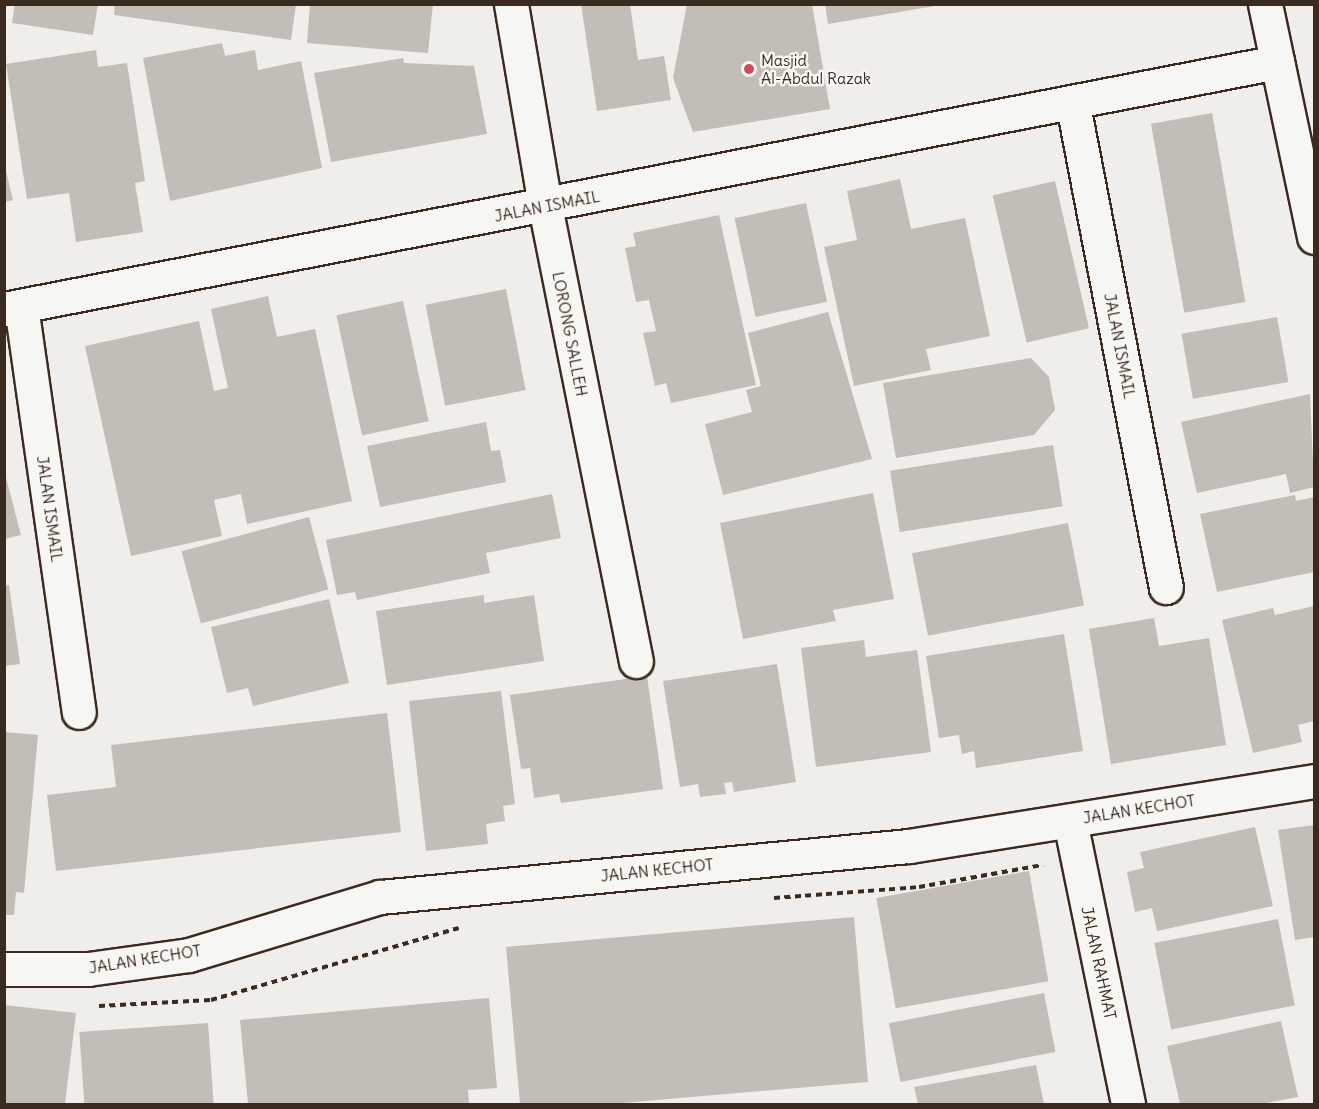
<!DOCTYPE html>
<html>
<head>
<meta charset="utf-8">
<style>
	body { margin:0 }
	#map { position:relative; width:1319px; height:1109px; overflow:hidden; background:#efeeea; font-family:Delius,sans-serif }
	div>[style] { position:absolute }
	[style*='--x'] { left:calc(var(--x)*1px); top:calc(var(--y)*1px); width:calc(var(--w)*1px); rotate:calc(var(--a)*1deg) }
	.building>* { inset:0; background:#c2bdb7; transform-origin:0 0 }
	.path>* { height:4px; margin-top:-2px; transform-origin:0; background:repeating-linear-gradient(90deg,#3b2a1e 0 6px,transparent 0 10.5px) }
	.roads { filter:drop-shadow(2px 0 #3b2a1e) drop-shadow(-2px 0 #3b2a1e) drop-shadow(0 2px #3b2a1e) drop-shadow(0 -2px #3b2a1e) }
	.minor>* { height:33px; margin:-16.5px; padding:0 16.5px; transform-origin:16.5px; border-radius:16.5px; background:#f6f6f2 }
	.dots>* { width:16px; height:16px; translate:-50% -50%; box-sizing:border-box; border:3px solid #f6f6f2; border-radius:50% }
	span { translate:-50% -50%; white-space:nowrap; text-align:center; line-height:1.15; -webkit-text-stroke:5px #f6f6f2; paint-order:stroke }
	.poi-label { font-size:16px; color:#3b2a1e }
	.left { translate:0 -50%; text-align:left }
	.street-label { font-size:16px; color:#3b2a1e }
	.frame { position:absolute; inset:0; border:6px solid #3b2a1e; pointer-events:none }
</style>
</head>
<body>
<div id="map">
	<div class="building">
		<div style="clip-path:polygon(15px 4px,98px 4px,93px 35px,12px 23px)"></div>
		<div style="clip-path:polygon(115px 4px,296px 4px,291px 40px,114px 15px)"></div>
		<div style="clip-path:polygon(310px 4px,433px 4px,428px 53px,307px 43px)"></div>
		<div style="clip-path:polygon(581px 4px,630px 4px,638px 60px,664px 56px,671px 100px,597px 111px)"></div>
		<div style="clip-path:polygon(687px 4px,812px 4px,830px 109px,693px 132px,673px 78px)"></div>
		<div style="clip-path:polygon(825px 4px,935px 4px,935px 6px,828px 24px)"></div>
		<div style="clip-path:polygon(222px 43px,225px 56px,255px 50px,258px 70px,301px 61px,322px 168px,170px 201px,143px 58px)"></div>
		<div style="clip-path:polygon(96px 50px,98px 67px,127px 63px,145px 181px,135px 183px,143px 232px,76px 242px,69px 193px,27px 199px,6px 64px)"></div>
		<div style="clip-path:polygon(403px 58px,404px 63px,474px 66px,487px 134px,331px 162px,314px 73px)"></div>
		<div style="left:1212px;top:113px;width:192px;height:62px;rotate:80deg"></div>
		<div style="clip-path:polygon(4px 163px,13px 200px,4px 202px)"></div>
		<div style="clip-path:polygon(900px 179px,911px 229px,965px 218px,990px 336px,926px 349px,931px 370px,854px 386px,824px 247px,857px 240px,847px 191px)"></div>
		<div style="left:1055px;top:181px;width:151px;height:64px;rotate:77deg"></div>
		<div style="left:806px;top:203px;width:101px;height:73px;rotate:78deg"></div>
		<div style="clip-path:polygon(719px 215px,756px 385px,671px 403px,666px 383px,655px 386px,643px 333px,656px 331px,649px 300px,636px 302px,625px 248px,636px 246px,633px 233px)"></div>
		<div style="left:506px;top:289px;width:103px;height:82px;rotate:79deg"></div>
		<div style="clip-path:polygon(268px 296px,277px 337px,315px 329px,352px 501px,247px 524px,241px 494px,214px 500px,222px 536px,131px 556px,85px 346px,199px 321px,214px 391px,228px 388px,211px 309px)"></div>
		<div style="left:403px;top:301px;width:123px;height:68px;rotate:78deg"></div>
		<div style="clip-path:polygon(828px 312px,872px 459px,723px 495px,705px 424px,752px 412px,746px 390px,761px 386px,748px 333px)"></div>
		<div style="left:1277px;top:317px;width:66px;height:97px;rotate:80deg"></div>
		<div style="clip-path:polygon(1031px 358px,1049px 377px,1055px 410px,1034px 435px,896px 458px,883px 383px)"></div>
		<div style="clip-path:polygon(1310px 394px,1314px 487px,1290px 493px,1286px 474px,1197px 493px,1181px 422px)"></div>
		<div style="clip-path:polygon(486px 422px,491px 451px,500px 450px,506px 482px,380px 507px,367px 446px)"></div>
		<div style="left:1053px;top:445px;width:62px;height:165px;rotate:81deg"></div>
		<div style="clip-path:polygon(4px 470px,21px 535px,4px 539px)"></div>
		<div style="clip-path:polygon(873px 493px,894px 599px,833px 610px,836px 621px,743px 639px,720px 523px)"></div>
		<div style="clip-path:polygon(552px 494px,561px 538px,486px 553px,490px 573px,357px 600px,355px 592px,337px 595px,326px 540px)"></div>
		<div style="clip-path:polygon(1295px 495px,1296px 501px,1314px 497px,1314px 572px,1217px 592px,1200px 514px)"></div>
		<div style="left:309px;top:517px;width:75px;height:132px;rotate:75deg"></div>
		<div style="left:1068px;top:523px;width:84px;height:159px;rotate:79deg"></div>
		<div style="clip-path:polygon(9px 585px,20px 664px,4px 666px,4px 586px)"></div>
		<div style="clip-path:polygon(484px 595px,484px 603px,534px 595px,544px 661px,387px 685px,376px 611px)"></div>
		<div style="clip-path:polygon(329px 599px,349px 683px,253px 706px,248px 688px,227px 693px,211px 627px)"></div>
		<div style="clip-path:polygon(1314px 606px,1314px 721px,1298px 725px,1302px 742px,1253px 753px,1222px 620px,1273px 608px,1275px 615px)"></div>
		<div style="clip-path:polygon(1154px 618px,1159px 646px,1209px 638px,1226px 745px,1111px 764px,1089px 629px)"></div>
		<div style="clip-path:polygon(1064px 634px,1083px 751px,976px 768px,974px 751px,962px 754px,959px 735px,939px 738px,926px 656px)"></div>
		<div style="clip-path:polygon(864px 640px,866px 657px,917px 650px,931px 752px,816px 767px,801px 648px)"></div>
		<div style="clip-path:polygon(777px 664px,796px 782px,734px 792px,732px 782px,724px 783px,726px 794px,700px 797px,698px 784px,680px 787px,663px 681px)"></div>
		<div style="clip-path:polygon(647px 676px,663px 789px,561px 803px,559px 794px,534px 798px,530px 768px,521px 769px,510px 695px)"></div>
		<div style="clip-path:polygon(501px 691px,515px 804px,503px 806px,505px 821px,486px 824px,488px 844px,426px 851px,409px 701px)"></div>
		<div style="clip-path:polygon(387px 713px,401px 832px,56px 871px,47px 795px,116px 787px,111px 745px)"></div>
		<div style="clip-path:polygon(4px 732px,38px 735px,24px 893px,16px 892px,14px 915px,4px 915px)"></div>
		<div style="clip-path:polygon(1314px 825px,1314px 937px,1295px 940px,1278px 830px)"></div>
		<div style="clip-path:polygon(1255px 827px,1273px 906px,1157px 931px,1152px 908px,1135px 912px,1127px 872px,1144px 868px,1140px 852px)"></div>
		<div style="left:1029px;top:871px;width:112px;height:155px;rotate:80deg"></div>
		<div style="clip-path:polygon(854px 917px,868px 1082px,610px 1104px,520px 1104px,506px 947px)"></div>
		<div style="left:1278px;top:919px;width:88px;height:126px;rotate:79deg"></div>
		<div style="left:1044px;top:993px;width:60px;height:158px;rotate:79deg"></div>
		<div style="clip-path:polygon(489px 998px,497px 1088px,468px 1090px,469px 1104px,248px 1104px,240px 1020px)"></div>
		<div style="clip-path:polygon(4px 1005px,76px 1013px,65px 1104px,4px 1104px)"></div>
		<div style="clip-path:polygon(1281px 1021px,1298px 1097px,1261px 1104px,1180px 1104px,1167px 1046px)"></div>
		<div style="left:208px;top:1023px;width:81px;height:129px;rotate:86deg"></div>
		<div style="clip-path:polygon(1036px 1065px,1044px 1104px,918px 1104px,914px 1087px)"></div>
	</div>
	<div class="path">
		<div style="--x:774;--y:898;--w:145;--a:-4.3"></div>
		<div style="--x:919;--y:887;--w:126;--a:-10.1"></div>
		<div style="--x:99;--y:1006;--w:112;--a:-3.1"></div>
		<div style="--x:211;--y:1000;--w:258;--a:-16.2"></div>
	</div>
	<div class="roads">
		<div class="minor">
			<div style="--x:511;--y:4;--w:205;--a:80.4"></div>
			<div style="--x:545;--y:206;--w:464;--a:78.7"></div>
			<div style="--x:1265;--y:4;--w:238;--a:78.1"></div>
			<div style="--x:1073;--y:105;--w:491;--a:79.1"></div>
			<div style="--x:21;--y:306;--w:410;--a:81.9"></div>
			<div style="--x:4;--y:309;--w:1297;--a:-10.98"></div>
			<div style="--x:1070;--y:821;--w:289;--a:78.4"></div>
			<div style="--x:4;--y:969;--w:84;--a:0"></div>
			<div style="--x:88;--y:969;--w:102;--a:-7.9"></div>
			<div style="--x:189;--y:955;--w:200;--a:-16.9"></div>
			<div style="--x:380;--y:897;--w:531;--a:-5.51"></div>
			<div style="--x:909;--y:846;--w:410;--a:-9.1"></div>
		</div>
	</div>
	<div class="dots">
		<div style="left:749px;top:69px;background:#d1495b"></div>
	</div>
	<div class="poi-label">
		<span class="left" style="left:761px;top:69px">Masjid<br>Al-Abdul Razak</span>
	</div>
	<div class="street-label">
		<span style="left:547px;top:206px;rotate:-11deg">JALAN ISMAIL</span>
		<span style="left:570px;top:334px;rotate:79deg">LORONG SALLEH</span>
		<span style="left:1120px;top:346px;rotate:79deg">JALAN ISMAIL</span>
		<span style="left:50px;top:509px;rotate:82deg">JALAN ISMAIL</span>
		<span style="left:1139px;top:809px;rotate:-9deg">JALAN KECHOT</span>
		<span style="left:657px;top:870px;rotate:-6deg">JALAN KECHOT</span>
		<span style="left:145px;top:959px;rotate:-9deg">JALAN KECHOT</span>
		<span style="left:1099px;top:963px;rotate:78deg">JALAN RAHMAT</span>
	</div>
	<div class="frame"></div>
</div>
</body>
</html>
